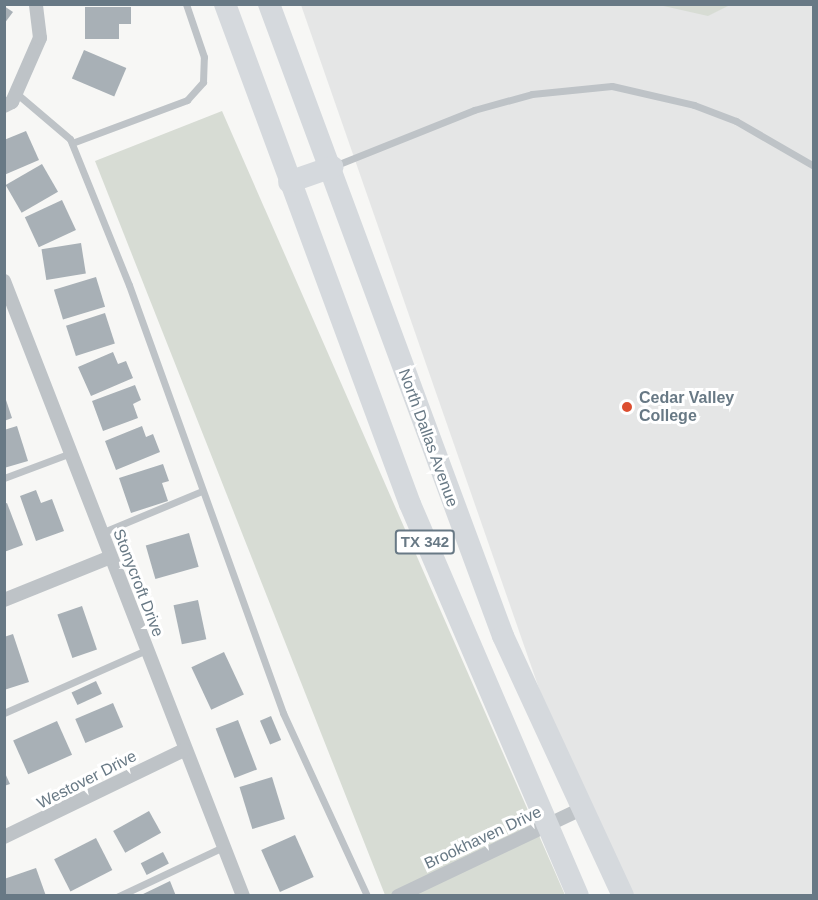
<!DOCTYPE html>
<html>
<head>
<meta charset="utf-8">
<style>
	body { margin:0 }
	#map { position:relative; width:818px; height:900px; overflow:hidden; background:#f7f7f5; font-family:Helvetica,sans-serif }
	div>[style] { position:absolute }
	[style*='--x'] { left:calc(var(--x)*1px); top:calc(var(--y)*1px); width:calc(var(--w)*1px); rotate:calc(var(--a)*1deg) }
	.built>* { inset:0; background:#e5e6e6 }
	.green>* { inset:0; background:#d7dcd4 }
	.building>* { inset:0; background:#a8b0b6; transform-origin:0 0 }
	.service>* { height:7px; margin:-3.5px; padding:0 3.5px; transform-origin:3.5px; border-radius:3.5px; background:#bec3c7 }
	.minor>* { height:14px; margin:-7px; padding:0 7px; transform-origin:7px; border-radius:7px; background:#bec3c7 }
	.primary>* { height:22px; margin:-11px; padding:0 11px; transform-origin:11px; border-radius:11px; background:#d5d9dd }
	.dots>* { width:16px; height:16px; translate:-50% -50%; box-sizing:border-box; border:3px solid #fff; border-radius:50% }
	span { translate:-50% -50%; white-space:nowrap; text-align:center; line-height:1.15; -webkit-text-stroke:6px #fff; paint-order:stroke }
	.shield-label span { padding:2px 4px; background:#fff; border:2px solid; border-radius:4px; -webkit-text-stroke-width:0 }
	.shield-label { font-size:15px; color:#687985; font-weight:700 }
	.poi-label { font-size:16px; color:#687985; font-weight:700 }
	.left { translate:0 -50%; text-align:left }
	.street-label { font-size:16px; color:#687985 }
	.frame { position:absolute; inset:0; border:6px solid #687985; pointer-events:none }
</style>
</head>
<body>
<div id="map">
	<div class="built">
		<div style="clip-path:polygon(301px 5px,813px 5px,813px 895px,623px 895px,581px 809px)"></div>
	</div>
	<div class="green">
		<div style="clip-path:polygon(659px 5px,730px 5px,708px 16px)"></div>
		<div style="clip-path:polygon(222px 111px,565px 895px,385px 895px,95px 161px)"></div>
	</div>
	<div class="building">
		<div style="clip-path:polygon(4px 6px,13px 12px,4px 24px)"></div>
		<div style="clip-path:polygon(85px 7px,131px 7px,131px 24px,119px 24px,119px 39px,85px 39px)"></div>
		<div style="left:84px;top:50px;width:46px;height:31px;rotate:23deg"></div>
		<div style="clip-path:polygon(26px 131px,39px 160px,4px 175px,4px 140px)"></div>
		<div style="left:42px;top:164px;width:32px;height:42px;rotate:60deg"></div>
		<div style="left:62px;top:200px;width:33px;height:41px;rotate:65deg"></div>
		<div style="left:81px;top:243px;width:31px;height:40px;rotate:81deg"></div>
		<div style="left:96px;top:277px;width:31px;height:44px;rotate:73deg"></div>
		<div style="left:105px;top:313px;width:32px;height:41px;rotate:72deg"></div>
		<div style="clip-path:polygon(113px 352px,118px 364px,126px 361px,133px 378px,91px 396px,78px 367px)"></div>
		<div style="clip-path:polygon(135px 385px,141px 400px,133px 404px,138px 418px,103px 431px,92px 401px)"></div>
		<div style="clip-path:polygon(5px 397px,12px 418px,4px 421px,4px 398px)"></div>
		<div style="clip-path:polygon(17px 426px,28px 461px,4px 468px,4px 430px)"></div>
		<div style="clip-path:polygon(142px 426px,146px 437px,153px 434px,160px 452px,116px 470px,105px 441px)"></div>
		<div style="clip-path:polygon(163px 464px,169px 481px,162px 483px,168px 501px,131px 513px,119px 478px)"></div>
		<div style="clip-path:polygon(36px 490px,41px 503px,52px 499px,64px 531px,36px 541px,20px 496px)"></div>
		<div style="clip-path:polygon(7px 503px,23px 545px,4px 552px,4px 504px)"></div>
		<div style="left:189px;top:533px;width:35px;height:45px;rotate:74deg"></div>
		<div style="left:198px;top:600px;width:40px;height:25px;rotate:78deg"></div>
		<div style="left:82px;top:606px;width:46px;height:26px;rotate:71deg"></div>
		<div style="clip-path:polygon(13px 634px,29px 682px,4px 690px,4px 637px)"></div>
		<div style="left:224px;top:652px;width:47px;height:36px;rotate:65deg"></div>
		<div style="left:96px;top:681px;width:14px;height:27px;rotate:65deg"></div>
		<div style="left:113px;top:703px;width:26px;height:41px;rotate:67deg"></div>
		<div style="left:271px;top:716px;width:26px;height:12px;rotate:67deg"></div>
		<div style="left:238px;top:720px;width:53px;height:24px;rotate:69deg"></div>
		<div style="left:57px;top:721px;width:37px;height:48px;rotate:66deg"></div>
		<div style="clip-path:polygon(4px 771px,10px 784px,4px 786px)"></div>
		<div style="left:272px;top:777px;width:44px;height:34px;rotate:73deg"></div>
		<div style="left:149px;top:811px;width:25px;height:41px;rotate:61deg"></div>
		<div style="left:295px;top:835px;width:46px;height:37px;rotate:66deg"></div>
		<div style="left:96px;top:838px;width:36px;height:47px;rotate:63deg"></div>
		<div style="left:163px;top:852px;width:13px;height:25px;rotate:63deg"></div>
		<div style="clip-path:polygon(36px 868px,46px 896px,4px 896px,4px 879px)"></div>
		<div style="clip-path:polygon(170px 881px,176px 896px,139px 896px)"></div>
	</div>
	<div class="service">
		<div style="--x:16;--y:93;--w:71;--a:40.4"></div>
		<div style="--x:70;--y:139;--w:157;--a:68"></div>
		<div style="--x:129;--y:285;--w:455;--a:70.2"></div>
		<div style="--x:283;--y:713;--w:201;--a:65.3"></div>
		<div style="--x:72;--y:143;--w:123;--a:-20.5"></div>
		<div style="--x:187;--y:100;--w:24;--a:-48"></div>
		<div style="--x:203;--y:82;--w:25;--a:-88"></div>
		<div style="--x:204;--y:57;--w:56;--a:-108.8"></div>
		<div style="--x:334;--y:166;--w:151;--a:-21.8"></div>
		<div style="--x:474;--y:110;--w:60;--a:-15.4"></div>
		<div style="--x:532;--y:94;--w:80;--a:-5.7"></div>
		<div style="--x:612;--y:86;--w:84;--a:13"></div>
		<div style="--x:694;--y:105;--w:45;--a:20.9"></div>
		<div style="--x:736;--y:121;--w:90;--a:30"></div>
		<div style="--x:4;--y:478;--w:72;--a:-20.5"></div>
		<div style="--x:101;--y:533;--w:109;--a:-22.6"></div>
		<div style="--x:4;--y:713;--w:155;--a:-23.9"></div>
		<div style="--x:119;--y:896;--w:115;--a:-25.2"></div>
	</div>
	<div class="minor">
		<div style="--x:4;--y:106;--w:9;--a:-27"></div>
		<div style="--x:12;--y:102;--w:70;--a:-66.4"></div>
		<div style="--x:40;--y:38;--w:34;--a:-97"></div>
		<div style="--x:4;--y:281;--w:660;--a:68.76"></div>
		<div style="--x:4;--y:600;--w:115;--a:-21.9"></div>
		<div style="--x:4;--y:837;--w:200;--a:-25.8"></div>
		<div style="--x:398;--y:896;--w:203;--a:-25.4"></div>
	</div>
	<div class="primary">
		<div style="--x:225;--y:4;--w:533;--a:69.7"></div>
		<div style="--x:410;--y:504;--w:426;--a:66.8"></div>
		<div style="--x:269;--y:4;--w:674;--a:69.68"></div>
		<div style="--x:503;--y:636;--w:286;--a:65.2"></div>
		<div style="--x:289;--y:182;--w:46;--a:-19.2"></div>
	</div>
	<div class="dots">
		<div style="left:627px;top:407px;background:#dc4e30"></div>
	</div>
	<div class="shield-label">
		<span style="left:425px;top:542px">TX 342</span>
	</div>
	<div class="poi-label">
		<span class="left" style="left:639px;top:407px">Cedar Valley<br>College</span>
	</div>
	<div class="street-label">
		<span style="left:428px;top:438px;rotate:70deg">North Dallas Avenue</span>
		<span style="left:138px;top:583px;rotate:69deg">Stonycroft Drive</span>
		<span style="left:87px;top:780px;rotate:-27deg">Westover Drive</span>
		<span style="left:483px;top:838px;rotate:-25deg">Brookhaven Drive</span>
	</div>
	<div class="frame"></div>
</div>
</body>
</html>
